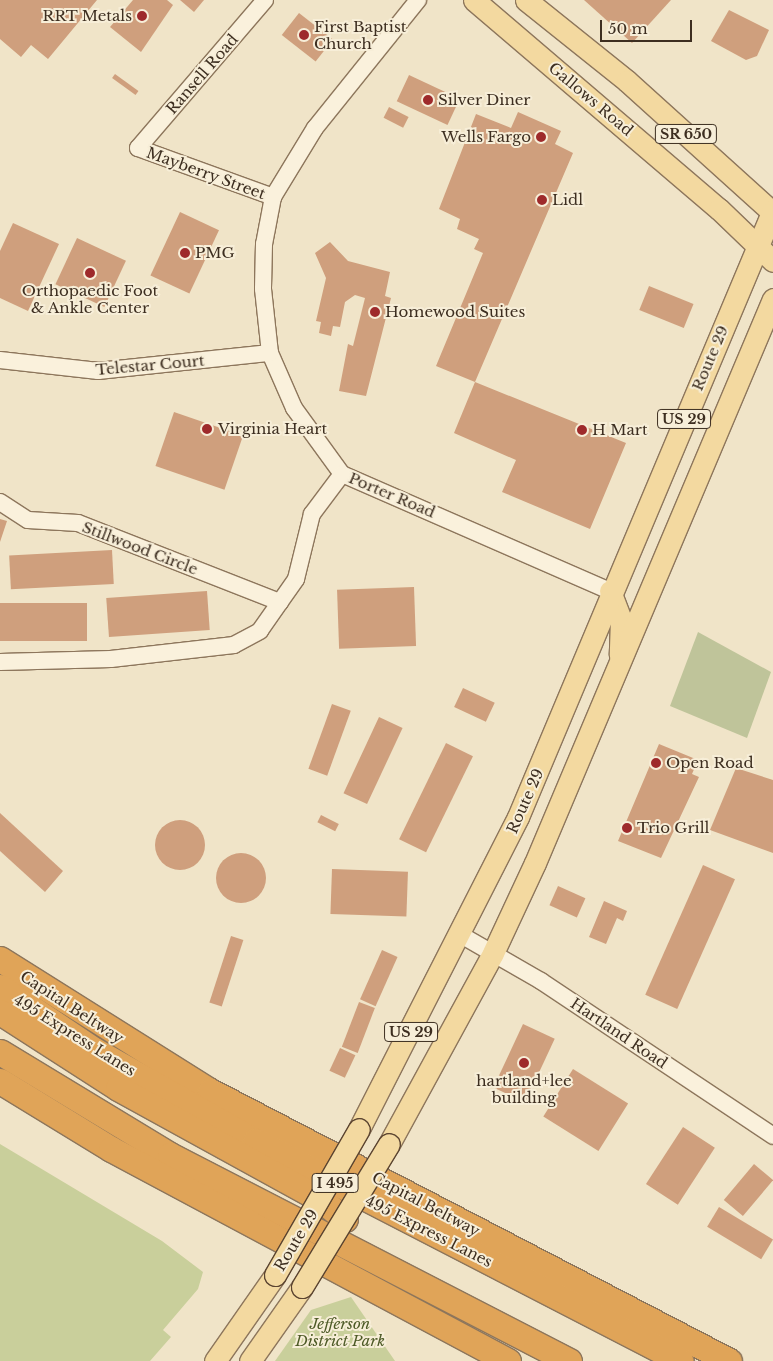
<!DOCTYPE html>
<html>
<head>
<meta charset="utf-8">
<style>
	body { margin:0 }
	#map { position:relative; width:773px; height:1361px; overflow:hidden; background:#f0e4c8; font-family:"Libre Baskerville",serif }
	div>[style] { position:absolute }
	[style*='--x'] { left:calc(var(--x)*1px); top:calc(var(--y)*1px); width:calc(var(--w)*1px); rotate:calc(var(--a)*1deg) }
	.green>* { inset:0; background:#c9cf9b }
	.cemetery>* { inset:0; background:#bfc49a }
	.building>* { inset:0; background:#cf9f7d; transform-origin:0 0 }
	.round { border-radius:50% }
	.roads { filter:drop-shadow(1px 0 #8d765c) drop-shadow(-1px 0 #8d765c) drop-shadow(0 1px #8d765c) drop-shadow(0 -1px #8d765c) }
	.minor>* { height:16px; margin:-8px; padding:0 8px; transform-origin:8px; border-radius:8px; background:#faf1dc }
	.major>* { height:21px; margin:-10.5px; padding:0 10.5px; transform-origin:10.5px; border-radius:10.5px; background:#f3d9a0 }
	.highway>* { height:25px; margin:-12.5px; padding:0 12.5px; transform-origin:12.5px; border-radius:12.5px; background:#e0a458 }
	.bridges { filter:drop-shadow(1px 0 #5b4430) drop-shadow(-1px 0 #5b4430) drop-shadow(0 1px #5b4430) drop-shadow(0 -1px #5b4430) }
	.major-bridge>* { height:21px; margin:-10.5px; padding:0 10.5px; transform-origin:10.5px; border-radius:10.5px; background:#f3d9a0 }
	.dots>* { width:14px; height:14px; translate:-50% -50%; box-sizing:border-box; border:2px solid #f7eed8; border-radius:50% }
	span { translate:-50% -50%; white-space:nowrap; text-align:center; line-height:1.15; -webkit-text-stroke:4px #f7eed8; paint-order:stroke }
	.shield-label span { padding:1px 4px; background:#f7eed8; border:1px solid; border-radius:4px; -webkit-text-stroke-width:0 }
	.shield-label { font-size:14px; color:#3d2e20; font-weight:700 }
	.poi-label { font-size:15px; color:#3d2e20 }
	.right { translate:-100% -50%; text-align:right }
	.left { translate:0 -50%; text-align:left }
	.street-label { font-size:15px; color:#3d2e20 }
	.park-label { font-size:15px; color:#4d5a26; font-style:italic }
	.scale { position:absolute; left:600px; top:20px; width:92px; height:22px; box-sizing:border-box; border:2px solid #3d2e20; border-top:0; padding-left:6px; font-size:15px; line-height:18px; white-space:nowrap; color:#3d2e20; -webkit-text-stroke:4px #f7eed8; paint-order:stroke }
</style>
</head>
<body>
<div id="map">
	<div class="green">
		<div style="clip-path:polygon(0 1144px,162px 1241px,203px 1272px,198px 1289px,163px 1330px,171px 1337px,150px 1361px,0 1361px)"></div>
		<div style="clip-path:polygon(351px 1297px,395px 1361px,275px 1361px,311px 1310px)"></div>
	</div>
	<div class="cemetery">
		<div style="clip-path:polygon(698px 632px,771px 672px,747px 738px,670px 706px)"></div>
	</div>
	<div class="building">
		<div style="clip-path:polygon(0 0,97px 0,48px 59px,31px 45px,21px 57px,0 39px)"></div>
		<div style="clip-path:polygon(133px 0,167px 0,173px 5px,141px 52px,110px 27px)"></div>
		<div style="clip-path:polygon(180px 0,204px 0,194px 12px)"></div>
		<div style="clip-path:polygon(584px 0,671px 0,632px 43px)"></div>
		<div style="clip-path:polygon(729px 10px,769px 30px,757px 56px,746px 60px,711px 41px)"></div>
		<div style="left:299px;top:13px;width:43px;height:28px;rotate:38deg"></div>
		<div style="left:115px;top:74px;width:29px;height:5px;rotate:36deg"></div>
		<div style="left:409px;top:75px;width:56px;height:29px;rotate:25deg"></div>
		<div style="left:389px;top:107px;width:22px;height:12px;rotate:27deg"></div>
		<div style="clip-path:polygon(518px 112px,561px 131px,555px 144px,573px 153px,475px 382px,436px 366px,483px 253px,474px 249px,479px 239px,457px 229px,460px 219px,439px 209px,476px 114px,511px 128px)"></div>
		<div style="left:180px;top:212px;width:43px;height:70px;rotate:25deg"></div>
		<div style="clip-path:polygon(13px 223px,59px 244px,28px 311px,0 298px,0 251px)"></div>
		<div style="left:77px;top:238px;width:54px;height:51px;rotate:25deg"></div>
		<div style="clip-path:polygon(330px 242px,348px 261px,390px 272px,385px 296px,391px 298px,366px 396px,339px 391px,348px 344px,353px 346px,365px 298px,355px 295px,345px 302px,340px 327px,333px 326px,331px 336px,319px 333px,321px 322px,316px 321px,326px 278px,315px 253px)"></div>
		<div style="left:649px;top:286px;width:48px;height:26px;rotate:22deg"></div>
		<div style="clip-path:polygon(475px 382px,626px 443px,590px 529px,502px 492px,516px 460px,454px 433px)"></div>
		<div style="left:174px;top:412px;width:73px;height:57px;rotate:19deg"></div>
		<div style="clip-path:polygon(0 519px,7px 521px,0 542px)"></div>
		<div style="left:112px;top:550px;width:34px;height:103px;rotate:87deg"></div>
		<div style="left:414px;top:587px;width:59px;height:77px;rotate:88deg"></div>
		<div style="left:207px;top:591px;width:39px;height:101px;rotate:86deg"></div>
		<div style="left:87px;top:603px;width:38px;height:87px;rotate:90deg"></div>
		<div style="left:463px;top:688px;width:35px;height:21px;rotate:25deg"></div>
		<div style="left:332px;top:704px;width:20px;height:69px;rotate:20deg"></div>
		<div style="left:379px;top:717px;width:26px;height:84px;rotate:25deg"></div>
		<div style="left:446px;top:743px;width:30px;height:107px;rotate:26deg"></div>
		<div style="clip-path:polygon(659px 744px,698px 760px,692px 774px,699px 777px,661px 858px,618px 841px)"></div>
		<div style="clip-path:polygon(736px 768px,773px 780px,773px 853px,710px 830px)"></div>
		<div style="clip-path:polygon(0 813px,63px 871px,45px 892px,0 851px)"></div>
		<div style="left:321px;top:815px;width:20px;height:8px;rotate:27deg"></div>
		<div class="round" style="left:155px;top:820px;width:50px;height:50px"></div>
		<div class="round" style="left:216px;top:853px;width:50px;height:50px"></div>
		<div style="left:703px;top:865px;width:35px;height:142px;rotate:24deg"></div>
		<div style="left:332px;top:869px;width:76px;height:45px;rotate:2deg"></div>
		<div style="left:558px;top:886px;width:30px;height:21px;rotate:24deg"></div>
		<div style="clip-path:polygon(604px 901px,627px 911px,623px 921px,617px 918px,606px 944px,589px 937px)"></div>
		<div style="left:231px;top:936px;width:13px;height:70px;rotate:18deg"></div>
		<div style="left:382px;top:950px;width:17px;height:54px;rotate:24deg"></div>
		<div style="left:359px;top:1002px;width:17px;height:48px;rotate:21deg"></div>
		<div style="left:523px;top:1024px;width:35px;height:70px;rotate:25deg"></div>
		<div style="left:340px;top:1048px;width:17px;height:25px;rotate:25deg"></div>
		<div style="left:573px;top:1069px;width:65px;height:56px;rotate:32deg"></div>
		<div style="left:683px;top:1127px;width:38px;height:68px;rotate:33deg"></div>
		<div style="left:754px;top:1164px;width:25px;height:47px;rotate:40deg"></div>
		<div style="left:719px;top:1207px;width:63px;height:23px;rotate:31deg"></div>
	</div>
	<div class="roads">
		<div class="minor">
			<div style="--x:265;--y:0;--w:195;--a:130.6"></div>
			<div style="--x:138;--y:148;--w:144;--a:19.9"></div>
			<div style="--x:418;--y:0;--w:164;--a:128.8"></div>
			<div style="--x:315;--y:128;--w:81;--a:121.3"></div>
			<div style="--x:273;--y:197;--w:48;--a:100.8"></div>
			<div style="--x:264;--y:244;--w:45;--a:91.3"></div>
			<div style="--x:263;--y:289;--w:64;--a:83.8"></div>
			<div style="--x:270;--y:353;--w:60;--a:66.4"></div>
			<div style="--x:294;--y:408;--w:82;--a:54"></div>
			<div style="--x:342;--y:474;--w:292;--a:23.6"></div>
			<div style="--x:0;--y:360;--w:99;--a:6.4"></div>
			<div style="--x:98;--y:371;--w:173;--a:-6"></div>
			<div style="--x:0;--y:502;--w:33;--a:33"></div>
			<div style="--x:28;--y:520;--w:50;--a:3.4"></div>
			<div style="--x:78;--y:523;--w:217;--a:21.4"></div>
			<div style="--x:280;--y:602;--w:35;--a:125"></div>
			<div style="--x:260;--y:631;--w:30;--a:152"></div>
			<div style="--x:234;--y:645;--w:124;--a:173.5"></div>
			<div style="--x:111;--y:659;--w:111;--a:178.5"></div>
			<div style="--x:280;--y:602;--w:28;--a:-55"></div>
			<div style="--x:296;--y:579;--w:67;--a:-76.2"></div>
			<div style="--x:312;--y:514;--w:50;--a:-53.1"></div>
			<div style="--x:461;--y:935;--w:92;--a:29.9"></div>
			<div style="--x:541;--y:981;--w:279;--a:33.7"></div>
		</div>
		<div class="major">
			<div style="--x:474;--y:0;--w:322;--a:40.5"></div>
			<div style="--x:719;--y:209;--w:75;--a:43.9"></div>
			<div style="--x:526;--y:0;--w:129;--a:38.7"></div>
			<div style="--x:627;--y:81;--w:197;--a:42.1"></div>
			<div style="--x:610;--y:591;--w:30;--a:69"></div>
			<div style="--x:621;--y:619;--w:36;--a:92"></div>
			<div style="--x:359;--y:1129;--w:350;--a:-63"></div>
			<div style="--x:518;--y:817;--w:658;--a:-67.21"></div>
			<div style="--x:389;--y:1144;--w:217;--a:-61.4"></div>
			<div style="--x:493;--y:953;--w:99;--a:-65"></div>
			<div style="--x:535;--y:863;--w:612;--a:-67.12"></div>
			<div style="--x:215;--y:1361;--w:105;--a:-55.1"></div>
			<div style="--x:250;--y:1361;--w:90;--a:-54.9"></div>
		</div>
		<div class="highway">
			<div style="--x:0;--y:959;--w:248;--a:32.2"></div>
			<div style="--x:210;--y:1091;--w:585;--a:27.48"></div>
			<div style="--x:0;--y:987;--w:113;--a:33.8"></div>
			<div style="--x:94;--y:1050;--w:185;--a:29.5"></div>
			<div style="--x:255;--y:1141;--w:479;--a:27.3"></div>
			<div style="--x:0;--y:1012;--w:140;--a:32.8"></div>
			<div style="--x:118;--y:1088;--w:230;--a:28.8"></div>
			<div style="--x:320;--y:1199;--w:32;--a:39"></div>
			<div style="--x:0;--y:1052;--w:199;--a:31.2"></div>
			<div style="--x:170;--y:1155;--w:449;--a:27.3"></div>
			<div style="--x:0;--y:1081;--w:130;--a:31.5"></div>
			<div style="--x:111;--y:1149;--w:450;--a:28.1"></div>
		</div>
	</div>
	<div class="bridges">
		<div class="major-bridge">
			<div style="--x:275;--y:1275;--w:168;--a:-60.1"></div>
			<div style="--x:302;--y:1287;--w:167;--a:-58.7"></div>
		</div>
	</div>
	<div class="dots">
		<div style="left:142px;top:16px;background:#9e2a2b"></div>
		<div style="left:304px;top:35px;background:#9e2a2b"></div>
		<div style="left:428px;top:100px;background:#9e2a2b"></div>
		<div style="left:541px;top:137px;background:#9e2a2b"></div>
		<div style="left:542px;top:200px;background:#9e2a2b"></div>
		<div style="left:185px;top:253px;background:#9e2a2b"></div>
		<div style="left:90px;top:273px;background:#9e2a2b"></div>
		<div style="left:375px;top:312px;background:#9e2a2b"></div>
		<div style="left:207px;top:429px;background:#9e2a2b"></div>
		<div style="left:582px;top:430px;background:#9e2a2b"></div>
		<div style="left:656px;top:763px;background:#9e2a2b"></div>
		<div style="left:627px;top:828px;background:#9e2a2b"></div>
		<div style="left:524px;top:1063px;background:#9e2a2b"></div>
	</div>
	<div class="shield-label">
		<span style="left:686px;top:134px">SR 650</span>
		<span style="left:684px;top:419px">US 29</span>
		<span style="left:411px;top:1032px">US 29</span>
		<span style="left:335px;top:1183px">I 495</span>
	</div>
	<div class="poi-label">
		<span class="right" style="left:132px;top:16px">RRT Metals</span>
		<span class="left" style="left:314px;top:35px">First Baptist<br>Church</span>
		<span class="left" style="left:438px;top:100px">Silver Diner</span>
		<span class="right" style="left:531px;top:137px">Wells Fargo</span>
		<span class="left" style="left:552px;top:200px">Lidl</span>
		<span class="left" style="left:195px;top:253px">PMG</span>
		<span style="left:90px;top:299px">Orthopaedic Foot<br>&amp; Ankle Center</span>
		<span class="left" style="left:385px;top:312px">Homewood Suites</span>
		<span class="left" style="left:218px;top:429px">Virginia Heart</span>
		<span class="left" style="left:592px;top:430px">H Mart</span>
		<span class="left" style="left:666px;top:763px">Open Road</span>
		<span class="left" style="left:637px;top:828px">Trio Grill</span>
		<span style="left:524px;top:1089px">hartland+lee<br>building</span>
	</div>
	<div class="street-label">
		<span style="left:202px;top:74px;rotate:-49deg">Ransell Road</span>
		<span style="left:591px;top:99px;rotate:40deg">Gallows Road</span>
		<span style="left:206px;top:173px;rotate:20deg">Mayberry Street</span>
		<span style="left:710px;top:358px;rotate:-67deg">Route 29</span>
		<span style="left:150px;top:365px;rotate:-5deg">Telestar Court</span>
		<span style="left:392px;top:495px;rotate:23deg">Porter Road</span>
		<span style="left:140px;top:548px;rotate:21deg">Stillwood Circle</span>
		<span style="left:525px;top:801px;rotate:-66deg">Route 29</span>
		<span style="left:72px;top:1007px;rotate:33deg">Capital Beltway</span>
		<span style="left:619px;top:1033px;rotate:34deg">Hartland Road</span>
		<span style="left:75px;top:1035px;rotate:32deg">495 Express Lanes</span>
		<span style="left:426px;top:1204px;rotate:28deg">Capital Beltway</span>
		<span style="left:429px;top:1231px;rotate:27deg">495 Express Lanes</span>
		<span style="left:296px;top:1240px;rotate:-59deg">Route 29</span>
	</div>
	<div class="park-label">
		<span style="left:340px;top:1332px">Jefferson<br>District Park</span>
	</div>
	<div class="scale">50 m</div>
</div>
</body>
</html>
